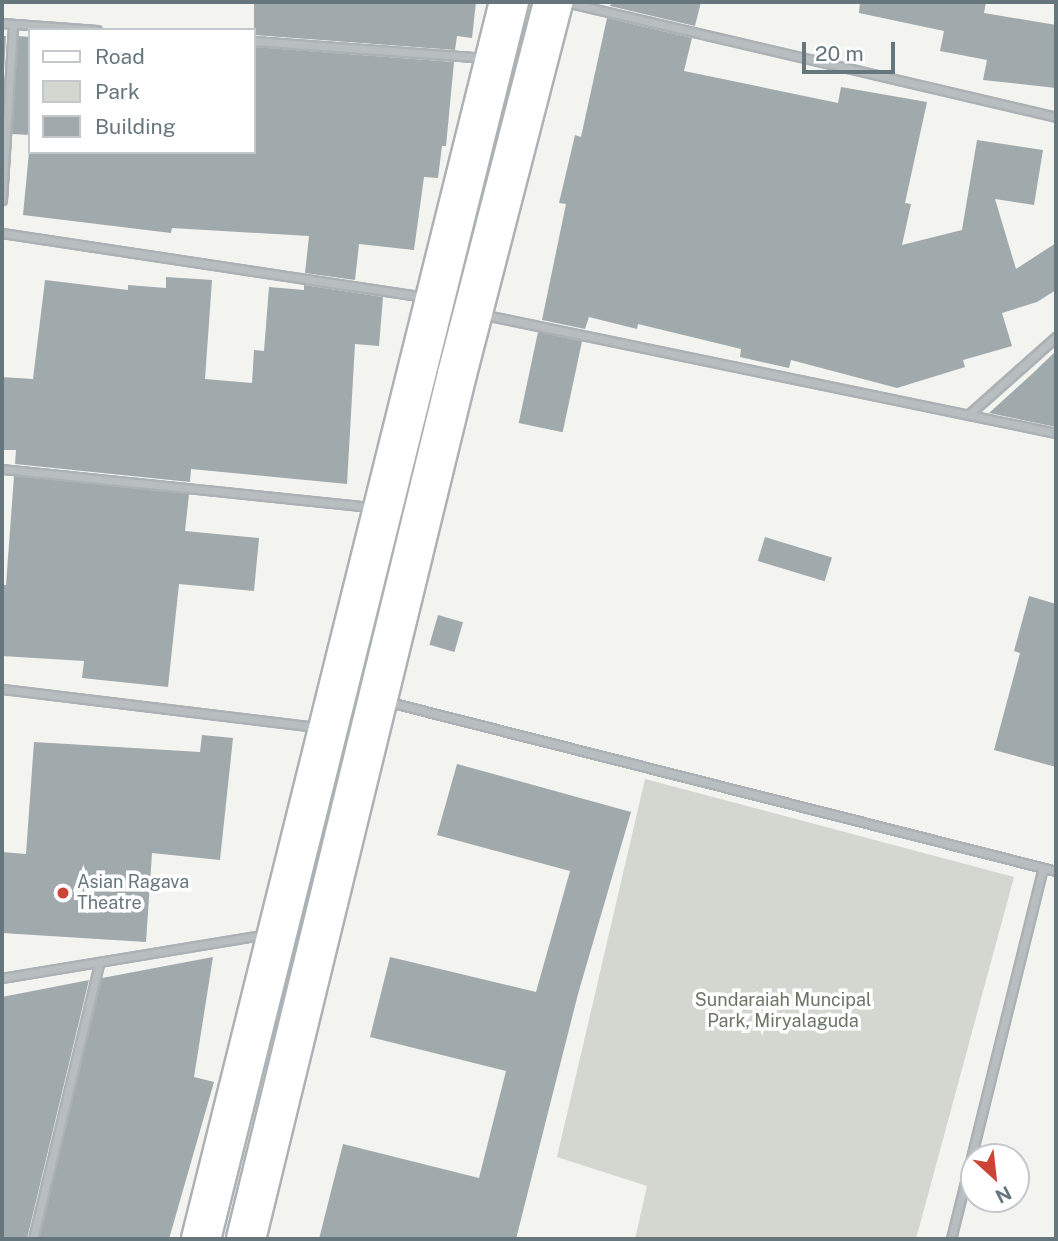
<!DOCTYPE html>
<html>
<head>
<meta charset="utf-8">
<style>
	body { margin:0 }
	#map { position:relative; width:1058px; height:1241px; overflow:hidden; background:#f3f3f0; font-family:"Public Sans",sans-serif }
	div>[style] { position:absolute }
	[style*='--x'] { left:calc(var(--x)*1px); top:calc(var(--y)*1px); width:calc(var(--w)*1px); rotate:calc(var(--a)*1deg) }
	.green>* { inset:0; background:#d3d7cf }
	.building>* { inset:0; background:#a0a9ac; transform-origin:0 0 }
	.roads { filter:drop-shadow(2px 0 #abb1b4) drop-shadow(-2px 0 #abb1b4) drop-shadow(0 2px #abb1b4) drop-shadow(0 -2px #abb1b4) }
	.minor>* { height:7px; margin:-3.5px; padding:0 3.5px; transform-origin:3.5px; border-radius:3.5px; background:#b8bdbf }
	.secondary>* { height:38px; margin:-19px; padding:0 19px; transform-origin:19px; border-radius:19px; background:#fff }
	.dots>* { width:19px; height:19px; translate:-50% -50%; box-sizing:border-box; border:4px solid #fff; border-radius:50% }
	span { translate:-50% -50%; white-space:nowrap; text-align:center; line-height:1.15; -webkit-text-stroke:7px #fff; paint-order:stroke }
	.poi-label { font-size:18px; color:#66767d }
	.left { translate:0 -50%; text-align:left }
	.park-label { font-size:18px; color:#6a7564 }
	.frame { position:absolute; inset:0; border:4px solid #66767d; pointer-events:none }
	.legend { position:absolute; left:28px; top:28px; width:228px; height:126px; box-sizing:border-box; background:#fff; border:2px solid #c2c8cb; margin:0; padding:9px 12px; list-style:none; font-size:21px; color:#66767d }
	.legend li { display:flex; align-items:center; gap:14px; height:35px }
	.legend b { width:35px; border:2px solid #c2c8cb }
	.north { position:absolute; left:960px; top:1143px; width:70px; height:70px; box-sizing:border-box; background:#fff; border:2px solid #c2c8cb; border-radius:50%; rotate:153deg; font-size:19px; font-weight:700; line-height:28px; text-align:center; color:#66767d }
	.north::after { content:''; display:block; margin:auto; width:24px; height:32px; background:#cd4436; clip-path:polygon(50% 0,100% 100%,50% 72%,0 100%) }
	.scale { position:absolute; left:802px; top:42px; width:93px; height:32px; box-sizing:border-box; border:4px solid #66767d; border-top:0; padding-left:9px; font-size:21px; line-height:24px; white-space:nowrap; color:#66767d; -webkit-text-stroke:5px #fff; paint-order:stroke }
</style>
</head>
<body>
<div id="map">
	<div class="green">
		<div style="clip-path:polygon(645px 779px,1014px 877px,916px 1239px,635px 1239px,647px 1186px,557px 1157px)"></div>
	</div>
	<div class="building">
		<div style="clip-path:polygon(254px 2px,476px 2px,472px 38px,457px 36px,455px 50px,254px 35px)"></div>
		<div style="clip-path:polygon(612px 2px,701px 2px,695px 26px,610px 6px)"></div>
		<div style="clip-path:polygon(860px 2px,986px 2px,984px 13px,1056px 25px,1056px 88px,983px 80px,987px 60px,940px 51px,944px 31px,859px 13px)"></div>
		<div style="clip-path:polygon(607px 18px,692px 38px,684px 71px,838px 103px,841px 87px,927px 102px,905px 203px,911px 204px,902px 245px,962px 230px,977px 140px,1043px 150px,1034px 205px,995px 199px,1016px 269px,1056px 243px,1056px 290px,1037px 302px,1002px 313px,1012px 346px,963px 360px,965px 367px,897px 388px,791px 360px,789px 368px,740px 357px,741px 349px,638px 324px,637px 329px,589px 317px,585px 329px,542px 320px,566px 204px,559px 203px,575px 135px,581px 137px)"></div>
		<div style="clip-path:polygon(2px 36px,6px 36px,2px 106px)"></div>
		<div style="clip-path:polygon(18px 36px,30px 37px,30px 135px,12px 134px)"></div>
		<div style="clip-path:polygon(254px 47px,454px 62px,446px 146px,442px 146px,438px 178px,424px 177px,414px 250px,359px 244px,355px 280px,305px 273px,309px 236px,172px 228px,171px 233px,23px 215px,29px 152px,254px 152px)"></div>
		<div style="clip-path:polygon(166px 277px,212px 280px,205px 379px,252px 383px,254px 350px,264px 351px,269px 287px,304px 290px,304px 285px,383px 297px,379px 346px,355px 344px,347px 484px,191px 469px,190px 482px,15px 464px,16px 450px,2px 450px,2px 377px,33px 379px,45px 280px,128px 290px,128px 285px,166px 288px)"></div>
		<div style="left:538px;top:332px;width:45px;height:93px;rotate:12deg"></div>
		<div style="clip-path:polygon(1056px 351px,1056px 427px,989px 413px,1032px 374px)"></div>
		<div style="clip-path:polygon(14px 476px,189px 494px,185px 531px,259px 538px,254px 591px,179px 584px,168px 687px,82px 678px,84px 661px,2px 656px,2px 585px,6px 585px)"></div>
		<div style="left:765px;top:537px;width:70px;height:25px;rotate:17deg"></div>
		<div style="clip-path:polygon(1029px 596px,1056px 604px,1056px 767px,994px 750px,1020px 653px,1014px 651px)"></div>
		<div style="left:438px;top:615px;width:26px;height:31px;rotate:16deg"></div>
		<div style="clip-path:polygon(202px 735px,233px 738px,220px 860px,152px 853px,146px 942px,2px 933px,2px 852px,26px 854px,34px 742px,200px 752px)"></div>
		<div style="clip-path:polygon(457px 764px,631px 812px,578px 994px,516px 1239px,319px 1239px,343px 1144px,479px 1178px,506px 1071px,370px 1037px,390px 957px,536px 992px,570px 871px,437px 835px)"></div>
		<div style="clip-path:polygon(213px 957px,194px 1077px,214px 1082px,169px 1239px,39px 1239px,102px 978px)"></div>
		<div style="clip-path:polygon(89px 980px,27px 1239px,2px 1239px,2px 997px)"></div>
	</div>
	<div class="roads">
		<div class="minor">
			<div style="--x:565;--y:2;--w:504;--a:13.18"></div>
			<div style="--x:2;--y:23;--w:95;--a:4.2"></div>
			<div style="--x:254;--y:41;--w:230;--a:4.2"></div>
			<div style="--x:2;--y:200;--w:176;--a:-86.4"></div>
			<div style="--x:2;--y:233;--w:426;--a:8.6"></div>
			<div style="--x:485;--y:315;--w:583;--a:11.68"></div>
			<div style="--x:968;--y:415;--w:118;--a:-41.6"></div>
			<div style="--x:2;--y:469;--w:372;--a:5.9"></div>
			<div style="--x:2;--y:689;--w:317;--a:6.9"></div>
			<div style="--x:389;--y:702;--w:688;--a:14.22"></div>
			<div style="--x:2;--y:978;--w:265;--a:-9.4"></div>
			<div style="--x:33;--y:1239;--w:283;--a:-76.5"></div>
			<div style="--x:951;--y:1239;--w:382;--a:-76.1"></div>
		</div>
		<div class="secondary">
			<div style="--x:201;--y:1239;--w:1275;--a:-76.02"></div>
			<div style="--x:246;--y:1239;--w:890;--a:-76.29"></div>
			<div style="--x:457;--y:374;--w:384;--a:-75.5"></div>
		</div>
	</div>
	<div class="dots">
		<div style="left:63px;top:893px;background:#cd4436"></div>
	</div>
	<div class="poi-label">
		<span class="left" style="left:77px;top:893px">Asian Ragava<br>Theatre</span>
	</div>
	<div class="park-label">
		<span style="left:783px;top:1011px">Sundaraiah Muncipal<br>Park, Miryalaguda</span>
	</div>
	<div class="frame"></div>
	<ul class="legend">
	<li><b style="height:9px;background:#fff"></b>Road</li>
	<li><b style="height:19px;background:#d3d7cf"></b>Park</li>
	<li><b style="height:19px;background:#a0a9ac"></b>Building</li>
	</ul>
	<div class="north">N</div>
	<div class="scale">20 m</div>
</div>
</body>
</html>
